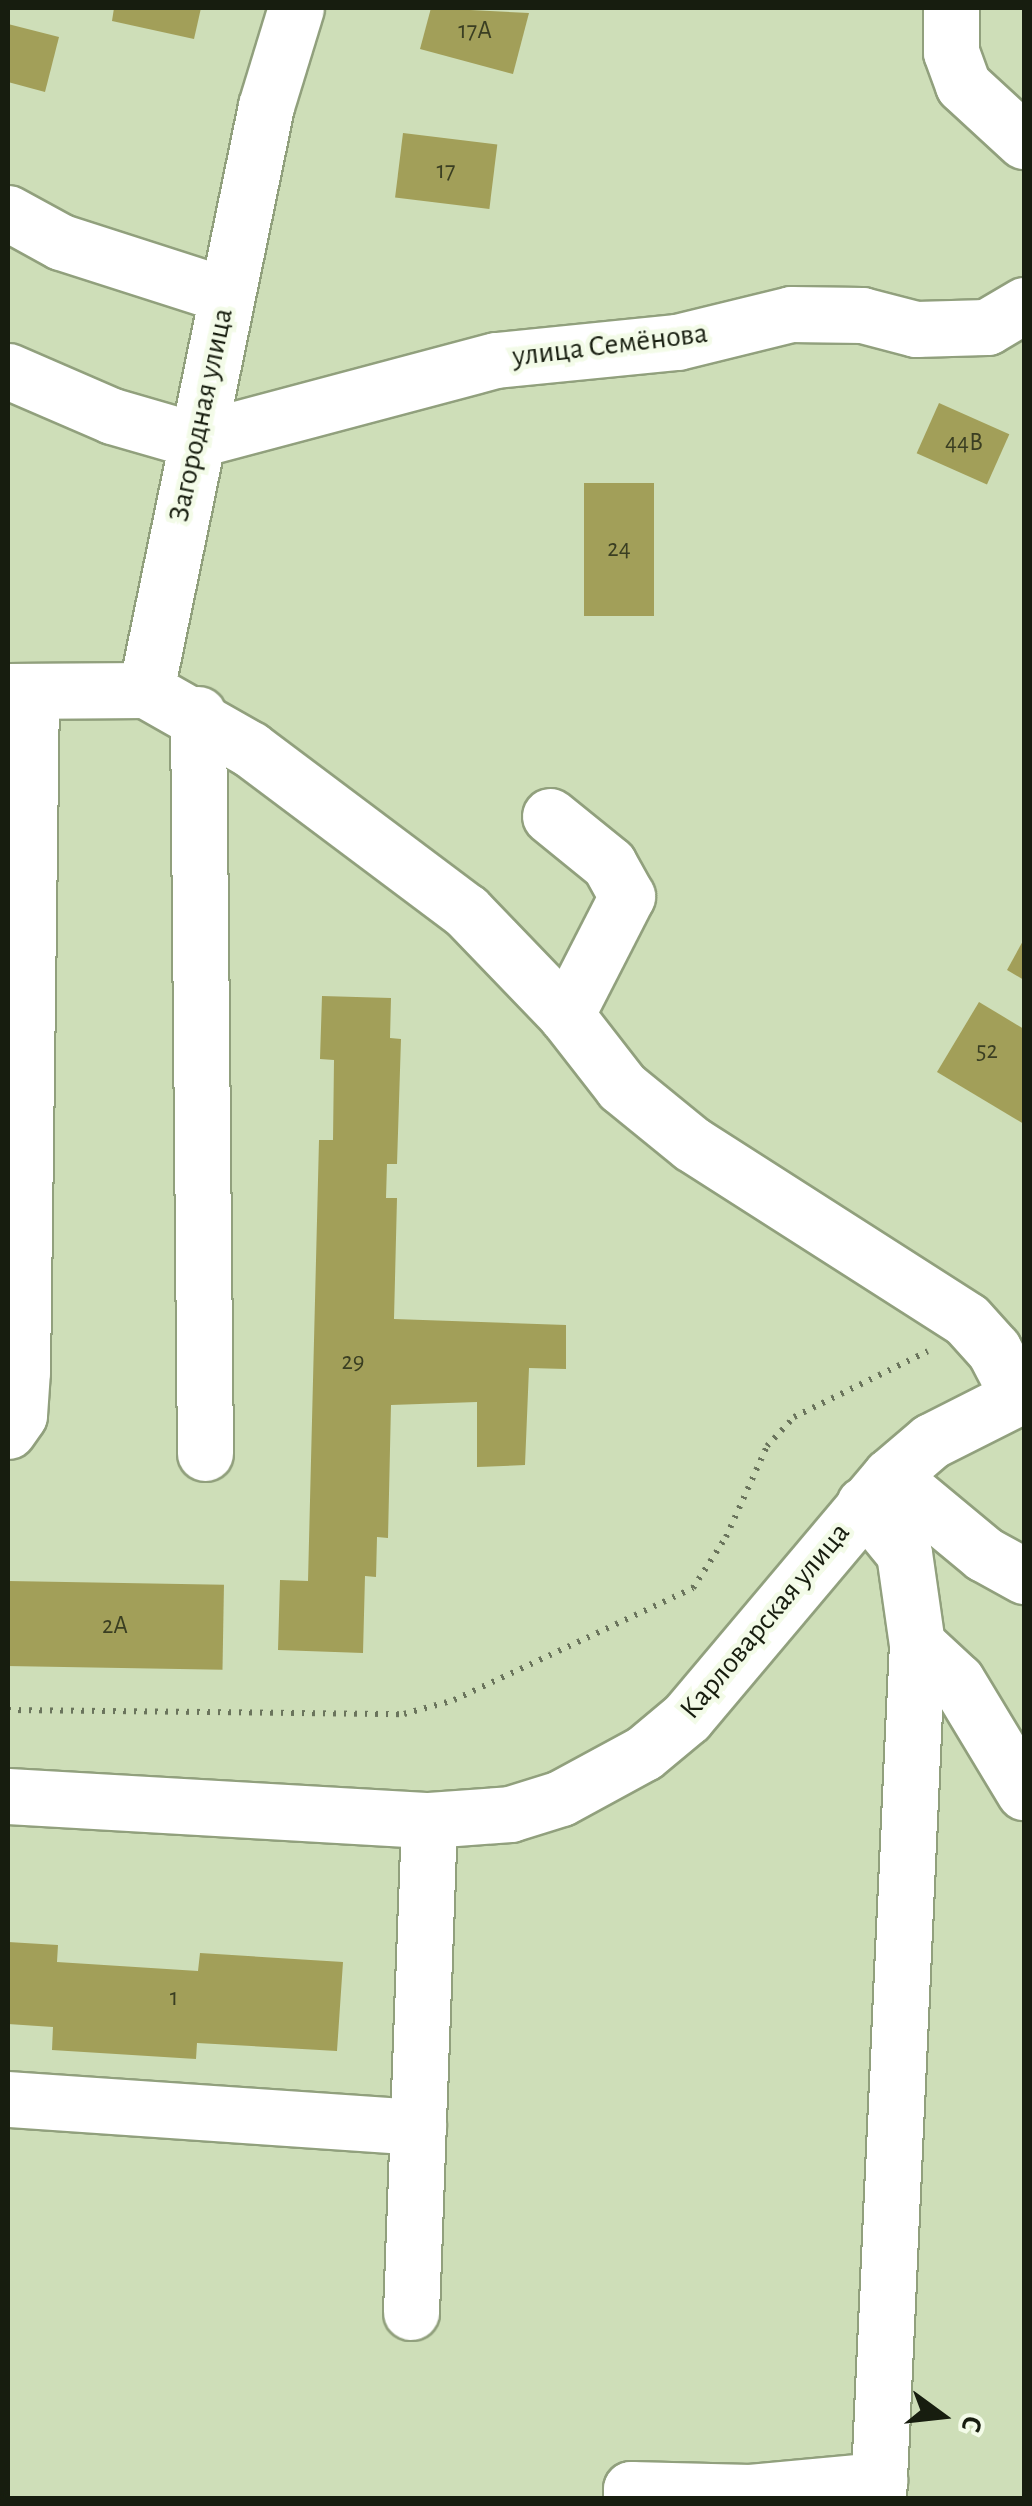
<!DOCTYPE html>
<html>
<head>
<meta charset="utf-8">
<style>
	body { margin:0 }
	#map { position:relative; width:1032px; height:2506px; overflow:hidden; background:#cedeb8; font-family:"Alegreya Sans",sans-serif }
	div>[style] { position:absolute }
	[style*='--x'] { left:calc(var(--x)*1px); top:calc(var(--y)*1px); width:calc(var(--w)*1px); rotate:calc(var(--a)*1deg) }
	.building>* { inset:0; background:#a29f59; transform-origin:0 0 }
	.path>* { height:6px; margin-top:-3px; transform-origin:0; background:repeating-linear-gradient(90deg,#6a745c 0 2.5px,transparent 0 10.5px) }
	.roads { filter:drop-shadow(2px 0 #91a07d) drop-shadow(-2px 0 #91a07d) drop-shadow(0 2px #91a07d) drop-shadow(0 -2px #91a07d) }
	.minor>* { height:55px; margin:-27.5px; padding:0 27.5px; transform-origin:27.5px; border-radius:27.5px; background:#fff }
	span { translate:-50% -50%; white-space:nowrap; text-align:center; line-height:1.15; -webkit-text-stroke:9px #f3fbe8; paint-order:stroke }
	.number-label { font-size:25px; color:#3a3e22 }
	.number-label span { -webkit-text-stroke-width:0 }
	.street-label { font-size:30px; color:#171d0f }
	.frame { position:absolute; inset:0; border:10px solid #171d0f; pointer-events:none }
	.north { position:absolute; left:892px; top:2366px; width:100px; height:100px; -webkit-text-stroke:8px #f3fbe8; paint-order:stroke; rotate:105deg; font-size:28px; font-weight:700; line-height:40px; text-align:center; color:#171d0f }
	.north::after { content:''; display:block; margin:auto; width:35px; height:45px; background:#171d0f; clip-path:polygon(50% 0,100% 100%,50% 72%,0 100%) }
</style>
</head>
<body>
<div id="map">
	<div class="building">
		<div style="clip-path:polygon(114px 8px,201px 8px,194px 39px,112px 21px)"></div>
		<div style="clip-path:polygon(431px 8px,529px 13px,513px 74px,420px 49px)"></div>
		<div style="clip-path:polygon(8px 24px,59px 37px,45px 92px,8px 82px)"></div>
		<div style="left:403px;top:133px;width:95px;height:65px;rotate:7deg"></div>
		<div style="left:939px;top:403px;width:77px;height:55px;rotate:24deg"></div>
		<div style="left:584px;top:483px;width:70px;height:133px"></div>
		<div style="clip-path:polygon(1024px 939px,1024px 980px,1007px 970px)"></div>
		<div style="clip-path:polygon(322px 996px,391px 998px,390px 1038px,401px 1039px,397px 1164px,387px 1164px,386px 1198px,397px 1198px,394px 1319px,566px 1325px,566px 1369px,529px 1368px,525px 1465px,477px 1467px,477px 1402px,391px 1405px,388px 1538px,377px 1537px,376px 1577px,365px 1576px,363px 1653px,278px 1650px,280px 1580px,308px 1581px,319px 1140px,333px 1140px,334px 1060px,320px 1059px)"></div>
		<div style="clip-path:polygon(979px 1002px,1024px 1029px,1024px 1124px,937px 1072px)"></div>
		<div style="left:8px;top:1581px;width:216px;height:85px;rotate:1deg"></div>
		<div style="clip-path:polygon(8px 1942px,58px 1945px,57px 1962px,198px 1971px,200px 1953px,343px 1962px,337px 2051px,197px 2043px,196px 2059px,52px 2050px,53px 2027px,8px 2024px)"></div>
	</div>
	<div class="path">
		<div style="--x:8;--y:1710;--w:396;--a:0.6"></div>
		<div style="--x:404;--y:1714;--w:52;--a:-15.6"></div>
		<div style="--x:454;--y:1700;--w:264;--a:-25.1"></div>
		<div style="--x:693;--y:1588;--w:61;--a:-57.1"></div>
		<div style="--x:726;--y:1537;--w:100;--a:-65.7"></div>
		<div style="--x:767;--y:1446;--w:40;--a:-47"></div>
		<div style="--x:794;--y:1417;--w:149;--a:-26.2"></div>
	</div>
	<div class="roads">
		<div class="minor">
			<div style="--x:951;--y:8;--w:44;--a:90"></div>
			<div style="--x:951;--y:52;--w:35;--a:70"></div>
			<div style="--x:963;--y:85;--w:83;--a:42.6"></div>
			<div style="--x:8;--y:213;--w:60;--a:28.7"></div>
			<div style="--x:61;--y:242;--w:173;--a:17.8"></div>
			<div style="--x:8;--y:371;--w:113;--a:23.4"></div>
			<div style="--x:112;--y:416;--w:86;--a:16.1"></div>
			<div style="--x:195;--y:440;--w:311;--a:-14.9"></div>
			<div style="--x:496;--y:360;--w:182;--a:-5.7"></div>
			<div style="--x:677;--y:342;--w:117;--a:-13.8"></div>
			<div style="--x:791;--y:314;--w:71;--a:0.8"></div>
			<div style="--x:862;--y:315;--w:56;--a:14.5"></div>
			<div style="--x:916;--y:329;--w:71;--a:-1.6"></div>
			<div style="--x:987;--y:327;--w:43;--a:-30.7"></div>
			<div style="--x:146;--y:690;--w:596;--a:-78.39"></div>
			<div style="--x:266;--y:106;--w:102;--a:-73"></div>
			<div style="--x:8;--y:691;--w:138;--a:-0.4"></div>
			<div style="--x:146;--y:690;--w:120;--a:29.6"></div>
			<div style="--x:250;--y:749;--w:270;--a:36.9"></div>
			<div style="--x:466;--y:911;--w:144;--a:46.1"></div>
			<div style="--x:566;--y:1015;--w:91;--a:52.1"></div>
			<div style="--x:622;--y:1087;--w:90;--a:39.2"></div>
			<div style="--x:692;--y:1144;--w:326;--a:32.6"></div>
			<div style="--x:967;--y:1320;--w:40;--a:48"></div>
			<div style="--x:994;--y:1350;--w:52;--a:62.4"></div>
			<div style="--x:198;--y:714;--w:739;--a:89.46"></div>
			<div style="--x:550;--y:816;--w:76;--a:39.1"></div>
			<div style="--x:609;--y:864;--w:37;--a:61"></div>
			<div style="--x:627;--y:896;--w:134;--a:117.1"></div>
			<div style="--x:8;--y:1431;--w:19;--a:-55"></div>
			<div style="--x:19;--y:1415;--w:44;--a:-86.1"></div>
			<div style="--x:22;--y:1371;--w:680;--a:-89.24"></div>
			<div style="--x:890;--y:1476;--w:122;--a:39.7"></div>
			<div style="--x:984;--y:1554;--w:46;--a:28.8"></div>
			<div style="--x:864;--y:1504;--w:63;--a:50.8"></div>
			<div style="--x:904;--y:1553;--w:92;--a:81.9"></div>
			<div style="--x:917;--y:1644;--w:855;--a:92.61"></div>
			<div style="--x:917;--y:1644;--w:54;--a:42.8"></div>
			<div style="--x:957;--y:1681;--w:130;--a:58.9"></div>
			<div style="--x:8;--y:1796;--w:422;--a:3.3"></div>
			<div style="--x:429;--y:1820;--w:81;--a:-4.2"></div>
			<div style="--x:510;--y:1814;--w:53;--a:-17.4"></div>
			<div style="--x:561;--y:1798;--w:94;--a:-28.5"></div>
			<div style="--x:644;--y:1753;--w:56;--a:-39.9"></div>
			<div style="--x:687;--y:1717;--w:315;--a:-49.9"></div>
			<div style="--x:890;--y:1476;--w:54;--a:-40.5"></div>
			<div style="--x:931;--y:1441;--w:104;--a:-26.8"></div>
			<div style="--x:8;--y:2099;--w:411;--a:3.9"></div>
			<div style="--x:411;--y:2312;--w:492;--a:-87.9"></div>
			<div style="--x:631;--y:2498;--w:9;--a:-90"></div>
			<div style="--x:631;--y:2489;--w:119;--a:1.4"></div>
			<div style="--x:750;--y:2492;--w:130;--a:-5.3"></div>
		</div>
	</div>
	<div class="number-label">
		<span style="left:475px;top:31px">17А</span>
		<span style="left:446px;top:171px">17</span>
		<span style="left:964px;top:443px">44В</span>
		<span style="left:619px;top:549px">24</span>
		<span style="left:987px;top:1051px">52</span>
		<span style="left:353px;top:1362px">29</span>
		<span style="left:115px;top:1626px">2А</span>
		<span style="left:174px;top:1998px">1</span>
	</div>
	<div class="street-label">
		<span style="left:610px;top:345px;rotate:-7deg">улица Семёнова</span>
		<span style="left:201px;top:415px;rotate:-78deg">Загородная улица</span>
		<span style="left:765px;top:1621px;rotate:-50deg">Карловарская улица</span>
	</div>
	<div class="frame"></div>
	<div class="north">С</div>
</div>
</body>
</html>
